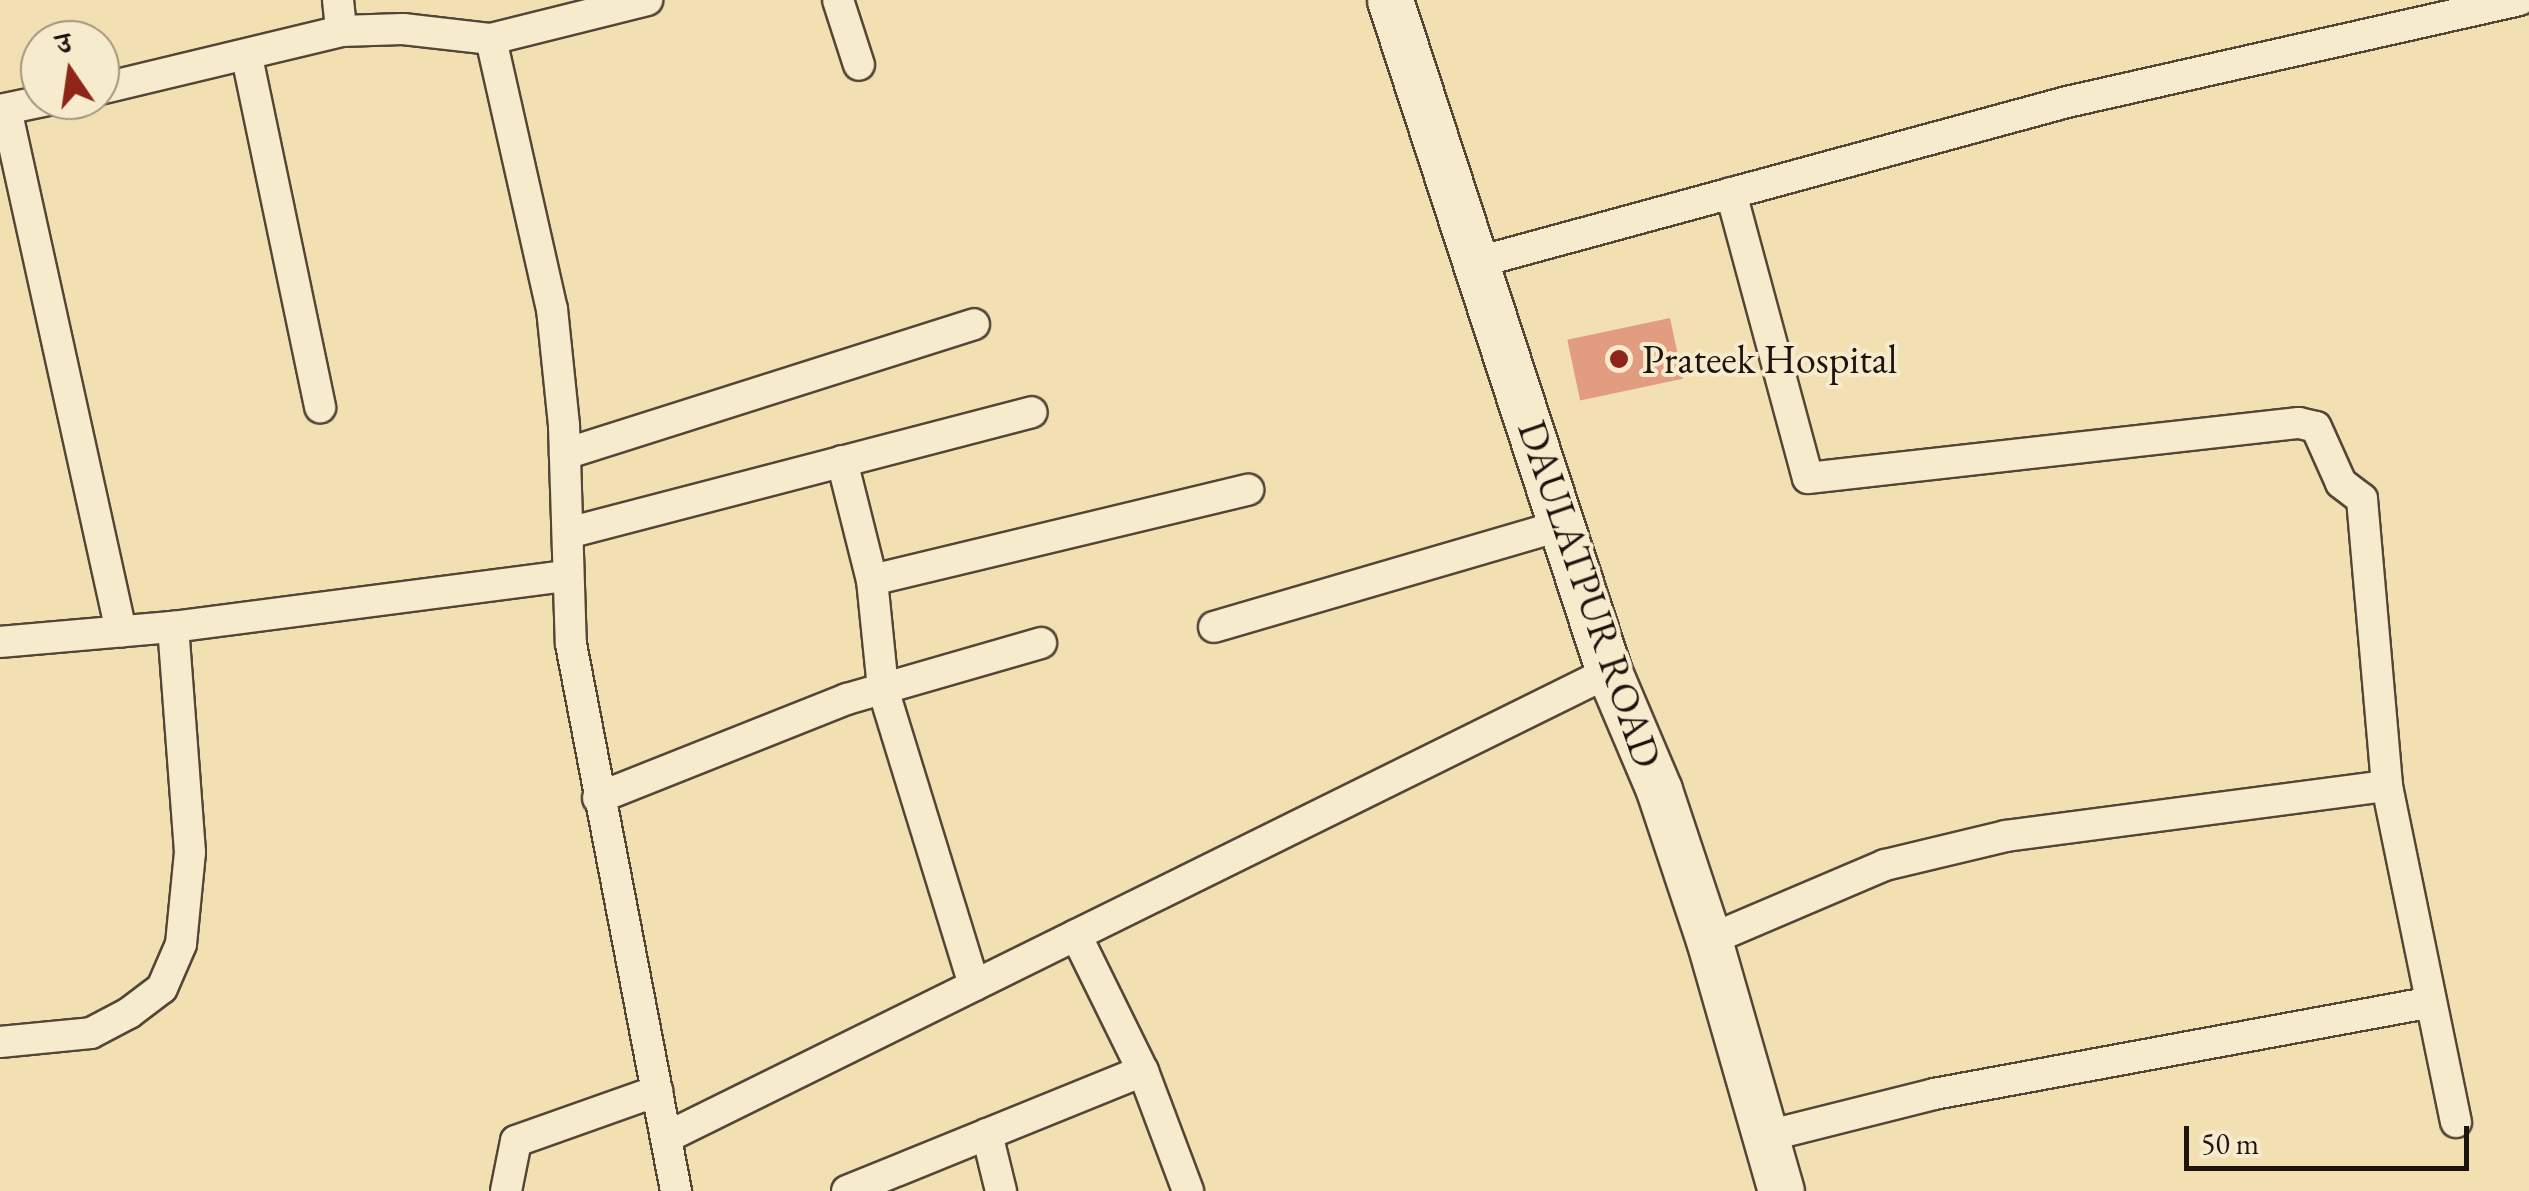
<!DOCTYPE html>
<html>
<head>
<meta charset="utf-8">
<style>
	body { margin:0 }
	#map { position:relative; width:2529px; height:1191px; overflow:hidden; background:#f2e0b3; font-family:"EB Garamond","Noto Serif Devanagari",serif }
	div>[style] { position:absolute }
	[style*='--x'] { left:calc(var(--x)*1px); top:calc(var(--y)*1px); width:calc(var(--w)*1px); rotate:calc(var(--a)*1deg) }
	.building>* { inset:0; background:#e29c7f; transform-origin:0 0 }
	.roads { filter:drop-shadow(2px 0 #544637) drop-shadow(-2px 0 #544637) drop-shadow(0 2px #544637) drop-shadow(0 -2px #544637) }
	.street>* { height:30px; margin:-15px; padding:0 15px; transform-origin:15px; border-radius:15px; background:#f7ebce }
	.secondary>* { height:45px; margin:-22.5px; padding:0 22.5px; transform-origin:22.5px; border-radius:22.5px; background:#f7ebce }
	.dots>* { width:28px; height:28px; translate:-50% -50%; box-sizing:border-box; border:5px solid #f7ebce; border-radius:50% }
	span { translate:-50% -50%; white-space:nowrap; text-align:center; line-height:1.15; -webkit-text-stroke:8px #f7ebce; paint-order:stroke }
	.poi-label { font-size:40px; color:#1f130e }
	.left { translate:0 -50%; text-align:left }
	.street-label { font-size:40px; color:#1f130e }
	.north { position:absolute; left:20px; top:20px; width:100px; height:100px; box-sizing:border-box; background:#f7ebce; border:2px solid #a19581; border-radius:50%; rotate:347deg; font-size:28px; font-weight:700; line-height:40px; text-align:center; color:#1f130e }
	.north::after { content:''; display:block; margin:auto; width:35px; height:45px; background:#8f2418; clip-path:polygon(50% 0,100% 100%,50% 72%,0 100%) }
	.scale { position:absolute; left:2184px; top:1126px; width:285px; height:45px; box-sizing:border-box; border:5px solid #1f130e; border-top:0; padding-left:12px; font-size:30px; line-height:35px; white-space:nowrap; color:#1f130e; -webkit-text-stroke:8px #f7ebce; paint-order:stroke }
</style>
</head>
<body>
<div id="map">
	<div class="building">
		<div style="left:1670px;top:318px;width:62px;height:105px;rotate:78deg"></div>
	</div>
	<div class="roads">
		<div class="street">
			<div style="--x:338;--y:0;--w:31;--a:84"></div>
			<div style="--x:838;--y:0;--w:68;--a:72.1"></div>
			<div style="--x:491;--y:39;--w:277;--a:77.3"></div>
			<div style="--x:552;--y:309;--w:118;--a:84.1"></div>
			<div style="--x:564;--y:426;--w:218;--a:88.2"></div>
			<div style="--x:571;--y:644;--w:557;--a:79.13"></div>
			<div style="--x:247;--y:57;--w:358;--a:78.2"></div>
			<div style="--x:100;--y:89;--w:248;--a:-13.5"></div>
			<div style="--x:341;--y:31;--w:62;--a:-1.8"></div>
			<div style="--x:403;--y:29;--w:89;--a:6.5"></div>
			<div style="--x:491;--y:39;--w:161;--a:-14"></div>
			<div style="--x:6;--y:109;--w:535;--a:77.58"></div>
			<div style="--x:0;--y:110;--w:49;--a:-11.8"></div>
			<div style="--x:1731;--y:193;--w:295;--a:74.9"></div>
			<div style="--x:1808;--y:478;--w:494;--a:-6.4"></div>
			<div style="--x:2299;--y:423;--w:17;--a:13"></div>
			<div style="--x:2316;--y:427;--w:61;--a:65.9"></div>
			<div style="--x:2341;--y:483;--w:26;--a:37"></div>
			<div style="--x:2362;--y:499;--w:288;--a:85"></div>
			<div style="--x:2387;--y:786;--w:343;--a:78.4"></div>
			<div style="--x:1478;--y:262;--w:610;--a:-15.2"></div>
			<div style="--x:2067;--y:102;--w:464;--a:-12.7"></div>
			<div style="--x:565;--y:454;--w:429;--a:-17.6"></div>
			<div style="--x:842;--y:461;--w:123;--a:75.9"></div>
			<div style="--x:872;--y:580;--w:110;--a:84.2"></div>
			<div style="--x:883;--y:689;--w:310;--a:72.9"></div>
			<div style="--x:568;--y:533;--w:479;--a:-14.6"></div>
			<div style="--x:872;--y:580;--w:387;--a:-13.5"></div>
			<div style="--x:1214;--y:627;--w:364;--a:-16.3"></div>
			<div style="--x:0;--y:642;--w:174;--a:-5"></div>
			<div style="--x:173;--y:627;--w:397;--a:-7.4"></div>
			<div style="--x:598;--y:798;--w:268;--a:-21.7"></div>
			<div style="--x:847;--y:699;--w:202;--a:-16.1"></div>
			<div style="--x:1076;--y:935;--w:152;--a:63.8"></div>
			<div style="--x:1143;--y:1071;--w:128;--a:69.4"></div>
			<div style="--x:1709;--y:940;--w:191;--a:-23.1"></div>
			<div style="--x:1885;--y:865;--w:124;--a:-13.5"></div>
			<div style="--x:2006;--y:836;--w:384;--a:-7.5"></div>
			<div style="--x:0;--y:1042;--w:91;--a:-5.6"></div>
			<div style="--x:91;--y:1033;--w:43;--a:-27.8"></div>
			<div style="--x:129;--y:1013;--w:41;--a:-37.1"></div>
			<div style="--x:162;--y:988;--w:48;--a:-66.6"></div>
			<div style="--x:181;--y:944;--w:92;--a:-84.4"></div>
			<div style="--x:190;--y:852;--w:226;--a:-94.3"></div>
			<div style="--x:987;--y:1134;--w:59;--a:76.2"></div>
			<div style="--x:1767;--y:1136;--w:172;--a:-14.1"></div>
			<div style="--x:1934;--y:1094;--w:501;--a:-10.46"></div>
			<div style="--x:667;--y:1137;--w:1051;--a:-26.27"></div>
			<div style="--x:506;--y:1191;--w:51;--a:-78.7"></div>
			<div style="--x:516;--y:1141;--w:150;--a:-19.5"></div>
			<div style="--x:847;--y:1191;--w:319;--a:-22.1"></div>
		</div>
		<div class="secondary">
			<div style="--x:1390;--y:0;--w:707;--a:71.95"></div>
			<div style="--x:1609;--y:672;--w:128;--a:67"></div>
			<div style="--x:1659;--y:790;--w:158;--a:71.6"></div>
			<div style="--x:1709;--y:940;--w:261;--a:74"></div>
		</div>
	</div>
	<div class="dots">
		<div style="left:1619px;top:359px;background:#8f2418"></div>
	</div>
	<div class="poi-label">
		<span class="left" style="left:1642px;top:359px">Prateek Hospital</span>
	</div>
	<div class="street-label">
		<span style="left:1590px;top:594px;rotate:71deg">DAULATPUR ROAD</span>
	</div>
	<div class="north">उ</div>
	<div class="scale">50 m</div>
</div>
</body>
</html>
